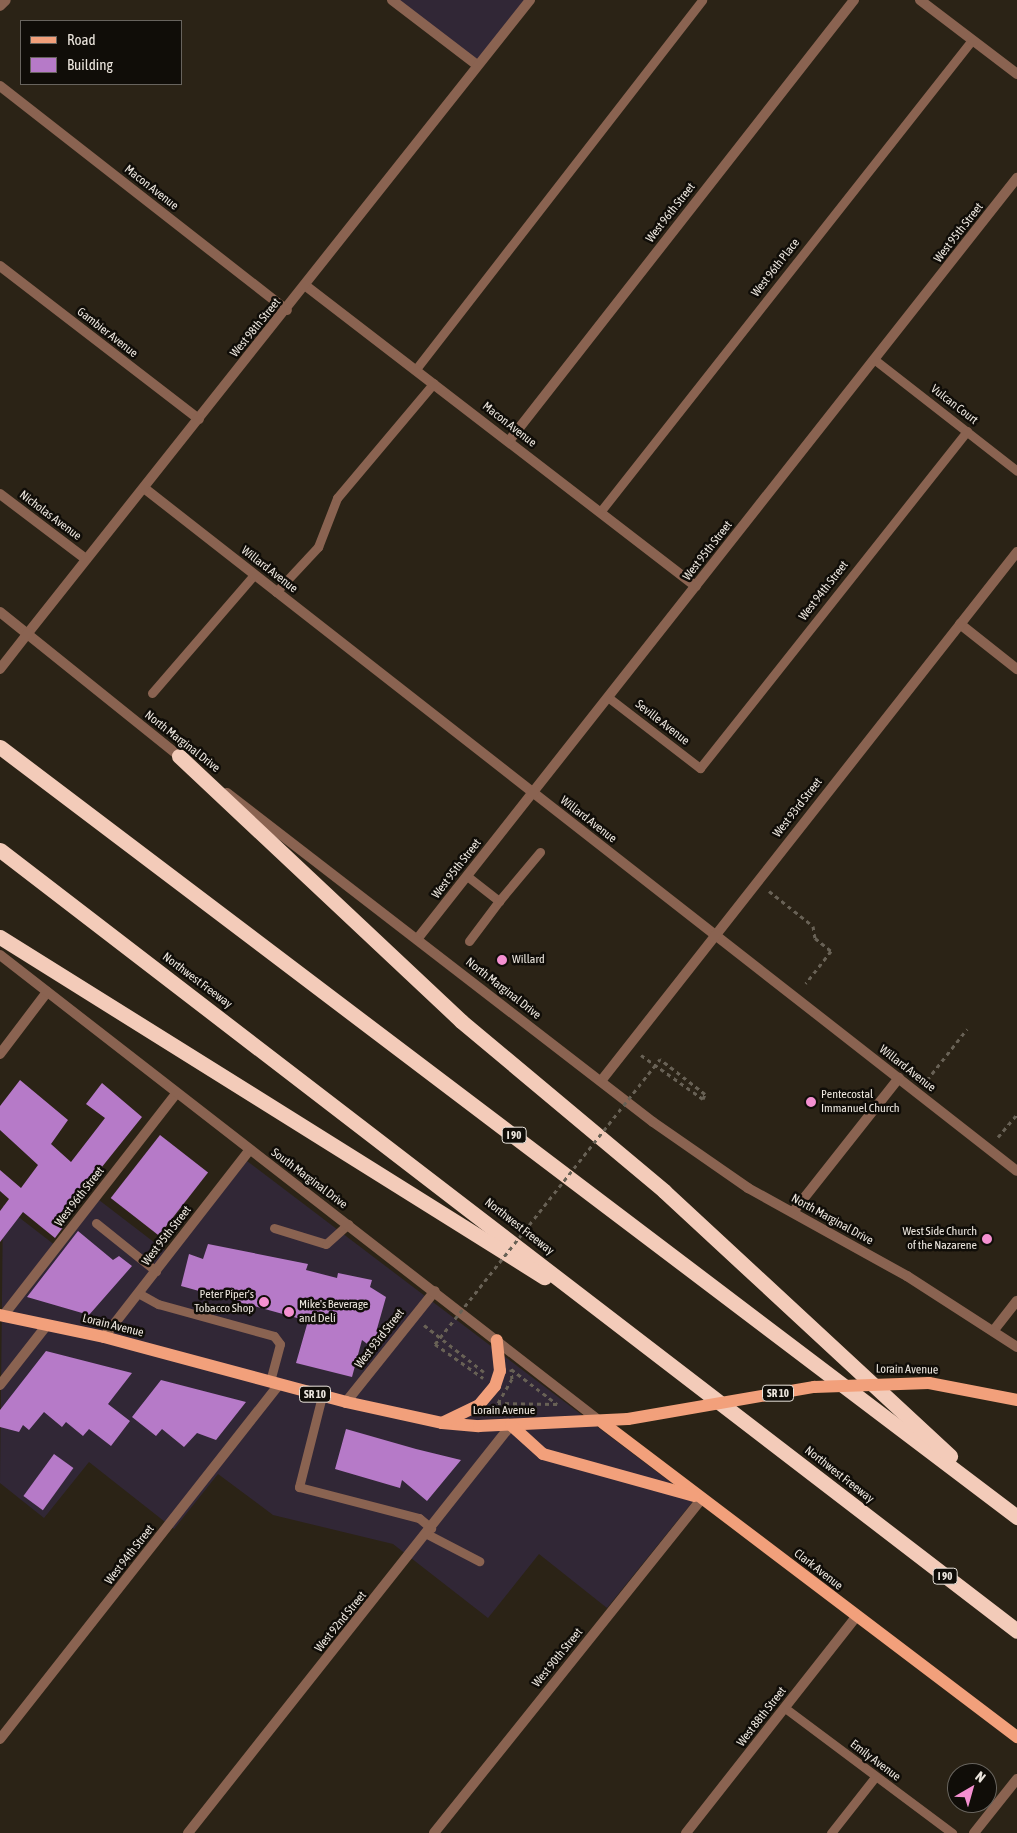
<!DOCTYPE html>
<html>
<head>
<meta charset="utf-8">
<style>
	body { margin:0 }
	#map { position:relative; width:1017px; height:1833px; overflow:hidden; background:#2b2316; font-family:"Asap Condensed",sans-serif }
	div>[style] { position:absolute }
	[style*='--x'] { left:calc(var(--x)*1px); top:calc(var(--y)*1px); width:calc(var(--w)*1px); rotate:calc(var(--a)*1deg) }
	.commercial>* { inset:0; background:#312736 }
	.building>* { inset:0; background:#b67ac8; transform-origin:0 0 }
	.path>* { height:3px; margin-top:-1.5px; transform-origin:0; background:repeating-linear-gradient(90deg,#686155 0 4px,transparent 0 8px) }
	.service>* { height:9px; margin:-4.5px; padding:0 4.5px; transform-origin:4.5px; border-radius:4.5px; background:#8a6351 }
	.minor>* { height:10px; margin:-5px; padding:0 5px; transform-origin:5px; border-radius:5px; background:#8a6351 }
	.tertiary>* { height:10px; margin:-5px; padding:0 5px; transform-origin:5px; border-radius:5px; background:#8a6351 }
	.primary>* { height:12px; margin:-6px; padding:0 6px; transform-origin:6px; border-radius:6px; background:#f2a07b }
	.motorway>* { height:15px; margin:-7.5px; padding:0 7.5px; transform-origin:7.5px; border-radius:7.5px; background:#f3cbb9 }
	.path-bridge>* { height:3px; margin-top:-1.5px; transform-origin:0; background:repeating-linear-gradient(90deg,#686155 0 4px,transparent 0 8px) }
	.primary-bridge>* { height:12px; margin:-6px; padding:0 6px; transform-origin:6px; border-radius:6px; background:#f2a07b }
	.dots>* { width:14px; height:14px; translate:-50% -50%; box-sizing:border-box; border:2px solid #100d08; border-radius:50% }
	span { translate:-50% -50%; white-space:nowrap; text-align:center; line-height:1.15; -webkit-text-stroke:5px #100d08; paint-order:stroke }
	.shield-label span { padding:1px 4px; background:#100d08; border:1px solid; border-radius:4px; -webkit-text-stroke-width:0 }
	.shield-label { font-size:11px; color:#ece6de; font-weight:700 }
	.street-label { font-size:12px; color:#ece6de }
	.poi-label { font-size:12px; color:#ece6de }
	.left { translate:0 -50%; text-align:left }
	.right { translate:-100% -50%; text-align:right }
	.legend { position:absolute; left:20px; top:20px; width:162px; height:65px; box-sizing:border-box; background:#100d08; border:1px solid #68645e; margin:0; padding:6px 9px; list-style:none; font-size:15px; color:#ece6de }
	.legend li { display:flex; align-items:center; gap:10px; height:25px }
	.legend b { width:25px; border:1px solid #68645e }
	.north { position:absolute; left:947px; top:1763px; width:50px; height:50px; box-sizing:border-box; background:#100d08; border:1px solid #68645e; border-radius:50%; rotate:38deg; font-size:14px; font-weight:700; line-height:20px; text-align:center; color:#ece6de }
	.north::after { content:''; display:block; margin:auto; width:18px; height:22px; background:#f590d1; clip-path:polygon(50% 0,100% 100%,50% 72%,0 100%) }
</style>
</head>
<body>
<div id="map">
	<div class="commercial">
		<div style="clip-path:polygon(392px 0,530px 0,477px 65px)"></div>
		<div style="clip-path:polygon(247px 1161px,694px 1500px,607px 1608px,539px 1554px,488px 1618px,393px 1544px,273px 1515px,218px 1474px,174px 1529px,89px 1462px,44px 1518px,0 1483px,3px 1205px,60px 1249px,99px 1200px,172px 1256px)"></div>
	</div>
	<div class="building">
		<div style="clip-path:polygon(20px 1080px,68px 1120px,51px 1144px,71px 1162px,105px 1118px,86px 1104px,102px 1083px,142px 1117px,61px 1218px,67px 1222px,55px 1238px,23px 1212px,0 1242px,0 1211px,9px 1199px,0 1191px,0 1170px,21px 1188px,38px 1165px,0 1130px,0 1106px)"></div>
		<div style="left:160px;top:1135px;width:61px;height:80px;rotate:38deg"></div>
		<div style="clip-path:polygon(78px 1231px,113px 1260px,119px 1256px,132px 1266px,89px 1315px,27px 1297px)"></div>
		<div style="clip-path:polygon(208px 1244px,308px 1264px,306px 1270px,337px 1278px,338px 1273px,372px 1280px,370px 1287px,386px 1297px,377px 1329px,381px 1331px,370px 1346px,362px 1340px,352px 1377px,296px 1363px,308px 1321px,181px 1286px,189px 1254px,203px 1259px)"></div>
		<div style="clip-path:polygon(46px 1351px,132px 1373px,108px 1404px,130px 1421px,111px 1446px,89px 1429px,83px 1436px,66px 1422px,62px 1427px,44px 1412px,29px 1430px,23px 1425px,19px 1432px,0 1427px,0 1410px)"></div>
		<div style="clip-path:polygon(161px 1380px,246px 1402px,216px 1440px,197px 1433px,184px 1447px,162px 1429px,156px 1436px,132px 1417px)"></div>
		<div style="clip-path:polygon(346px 1429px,416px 1449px,461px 1460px,427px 1501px,402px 1480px,400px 1488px,335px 1469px)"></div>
		<div style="left:54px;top:1454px;width:24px;height:52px;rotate:36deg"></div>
	</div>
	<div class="path">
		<div style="--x:769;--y:891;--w:56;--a:38.5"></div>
		<div style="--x:813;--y:926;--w:12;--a:81"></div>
		<div style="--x:815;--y:938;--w:21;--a:39"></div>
		<div style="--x:831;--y:951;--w:41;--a:128"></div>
		<div style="--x:641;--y:1055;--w:76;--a:35.4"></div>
		<div style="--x:703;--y:1099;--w:5;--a:-68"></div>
		<div style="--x:705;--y:1094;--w:57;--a:-142.1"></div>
		<div style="--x:927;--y:1080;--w:65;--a:-51.9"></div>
		<div style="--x:998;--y:1137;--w:30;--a:-50"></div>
		<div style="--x:424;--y:1325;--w:76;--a:38.1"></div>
		<div style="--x:435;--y:1344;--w:59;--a:35.3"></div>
		<div style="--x:511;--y:1369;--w:58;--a:37.3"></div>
		<div style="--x:557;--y:1404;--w:59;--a:-179"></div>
		<div style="--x:498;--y:1403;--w:28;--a:-60"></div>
		<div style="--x:512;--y:1379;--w:10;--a:-96"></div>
	</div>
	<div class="service">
		<div style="--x:875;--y:360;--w:180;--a:38"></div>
		<div style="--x:416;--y:369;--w:467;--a:-52.2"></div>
		<div style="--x:600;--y:512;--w:601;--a:-51.76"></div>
		<div style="--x:276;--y:592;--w:62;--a:-47"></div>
		<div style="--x:318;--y:547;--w:53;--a:-68.8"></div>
		<div style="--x:337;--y:498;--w:150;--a:-49.9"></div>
		<div style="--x:152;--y:693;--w:156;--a:-49.2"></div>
		<div style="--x:609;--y:698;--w:115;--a:37.6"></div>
		<div style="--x:700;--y:768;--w:430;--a:-51.6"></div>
		<div style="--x:467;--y:876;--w:41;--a:38"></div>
		<div style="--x:499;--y:901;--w:64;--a:-50.1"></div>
		<div style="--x:469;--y:941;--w:50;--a:-53.1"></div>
		<div style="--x:96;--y:1223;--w:77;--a:38.7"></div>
		<div style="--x:274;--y:1228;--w:54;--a:17.1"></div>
		<div style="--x:326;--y:1244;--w:30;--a:-42"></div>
		<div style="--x:138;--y:1293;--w:23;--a:29"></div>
		<div style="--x:158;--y:1304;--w:120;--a:15.4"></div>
		<div style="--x:274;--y:1336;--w:10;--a:53"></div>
		<div style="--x:280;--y:1344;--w:39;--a:105"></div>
		<div style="--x:322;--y:1396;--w:94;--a:104.2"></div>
		<div style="--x:299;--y:1487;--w:124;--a:14.5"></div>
		<div style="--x:419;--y:1518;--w:16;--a:40"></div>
		<div style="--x:427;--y:1534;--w:59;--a:27.4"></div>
		<div style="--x:785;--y:1708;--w:209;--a:36.8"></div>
		<div style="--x:831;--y:1833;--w:71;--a:-51.8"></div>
	</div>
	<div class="minor">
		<div style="--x:392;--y:0;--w:107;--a:37.4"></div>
		<div style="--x:920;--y:0;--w:122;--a:37.3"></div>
		<div style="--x:0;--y:6;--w:8;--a:-45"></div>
		<div style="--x:0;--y:86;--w:364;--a:38"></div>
		<div style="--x:0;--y:266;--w:251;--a:37.6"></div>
		<div style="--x:306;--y:286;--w:492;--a:37.6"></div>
		<div style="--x:509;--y:441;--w:560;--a:-51.96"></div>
		<div style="--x:144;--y:488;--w:1108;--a:38.04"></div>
		<div style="--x:0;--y:494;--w:108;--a:37.1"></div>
		<div style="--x:960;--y:624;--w:73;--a:38.3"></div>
		<div style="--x:28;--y:633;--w:808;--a:-51.58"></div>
		<div style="--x:418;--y:938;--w:968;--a:-51.76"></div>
		<div style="--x:0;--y:1054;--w:78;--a:-52.8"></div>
		<div style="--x:601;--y:1081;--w:673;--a:-51.82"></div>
		<div style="--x:793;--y:1212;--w:171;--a:-51.7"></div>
		<div style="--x:3;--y:1316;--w:281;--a:-52.1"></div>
		<div style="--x:994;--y:1330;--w:37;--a:-52"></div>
		<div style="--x:104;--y:1337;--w:236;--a:-52.1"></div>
		<div style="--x:0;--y:1385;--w:76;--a:-51.9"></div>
		<div style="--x:346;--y:1402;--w:142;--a:-51.3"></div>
		<div style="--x:0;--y:1739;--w:451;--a:-51.8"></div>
		<div style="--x:188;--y:1833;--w:520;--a:-51.63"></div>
		<div style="--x:434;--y:1833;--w:429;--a:-51.3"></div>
		<div style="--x:686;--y:1833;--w:275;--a:-51.8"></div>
		<div style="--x:974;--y:1833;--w:69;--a:-51.5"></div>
	</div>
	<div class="tertiary">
		<div style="--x:0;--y:612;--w:236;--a:38.8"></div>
		<div style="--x:0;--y:669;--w:46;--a:-52.1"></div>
		<div style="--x:227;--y:793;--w:538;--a:37.68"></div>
		<div style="--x:653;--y:1122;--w:116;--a:34.8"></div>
		<div style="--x:748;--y:1188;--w:182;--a:29"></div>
		<div style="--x:907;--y:1276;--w:131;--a:32.8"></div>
		<div style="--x:0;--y:955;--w:761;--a:37.85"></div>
	</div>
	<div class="primary">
		<div style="--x:0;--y:1315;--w:106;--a:11.9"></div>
		<div style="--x:104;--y:1337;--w:251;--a:15"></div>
		<div style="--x:346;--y:1402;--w:98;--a:12.3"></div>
		<div style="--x:442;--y:1423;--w:37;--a:5"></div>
		<div style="--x:479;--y:1426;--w:149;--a:-2.7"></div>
		<div style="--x:929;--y:1383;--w:90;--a:10.9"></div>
		<div style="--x:442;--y:1423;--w:41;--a:-25.9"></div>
		<div style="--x:479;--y:1405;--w:25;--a:-50"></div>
		<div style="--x:495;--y:1386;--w:16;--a:-72"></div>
		<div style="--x:500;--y:1371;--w:31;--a:-96"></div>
		<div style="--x:603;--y:1423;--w:520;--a:37.18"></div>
		<div style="--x:511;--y:1425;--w:43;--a:42.2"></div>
		<div style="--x:543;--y:1454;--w:157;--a:15.5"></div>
	</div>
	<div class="motorway">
		<div style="--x:0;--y:747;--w:1276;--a:37.13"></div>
		<div style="--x:179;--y:756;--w:387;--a:43.2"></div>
		<div style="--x:461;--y:1021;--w:265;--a:39.9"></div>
		<div style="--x:664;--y:1191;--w:390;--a:42.8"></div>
		<div style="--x:0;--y:850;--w:1282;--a:37.52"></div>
		<div style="--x:0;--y:937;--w:642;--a:32.01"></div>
	</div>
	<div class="path-bridge">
		<div style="--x:435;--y:1344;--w:363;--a:-51.7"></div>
	</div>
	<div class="primary-bridge">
		<div style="--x:628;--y:1419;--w:189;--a:-9.8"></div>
		<div style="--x:814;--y:1387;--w:115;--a:-2"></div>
	</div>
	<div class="dots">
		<div style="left:502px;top:960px;background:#f590d1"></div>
		<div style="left:811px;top:1102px;background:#f590d1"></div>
		<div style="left:987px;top:1239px;background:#f590d1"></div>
		<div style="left:264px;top:1302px;background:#f590d1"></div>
		<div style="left:289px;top:1312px;background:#f590d1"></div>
	</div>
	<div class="shield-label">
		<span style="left:514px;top:1135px">I 90</span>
		<span style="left:778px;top:1393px">SR 10</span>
		<span style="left:315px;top:1394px">SR 10</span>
		<span style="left:945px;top:1576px">I 90</span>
	</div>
	<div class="street-label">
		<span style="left:151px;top:188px;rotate:38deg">Macon Avenue</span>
		<span style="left:671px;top:213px;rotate:-52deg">West 96th Street</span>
		<span style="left:959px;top:233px;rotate:-52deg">West 95th Street</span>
		<span style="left:776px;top:268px;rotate:-52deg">West 96th Place</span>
		<span style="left:256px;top:328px;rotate:-51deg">West 98th Street</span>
		<span style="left:107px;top:333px;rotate:38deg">Gambier Avenue</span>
		<span style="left:954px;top:405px;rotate:38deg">Vulcan Court</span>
		<span style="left:509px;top:425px;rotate:38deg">Macon Avenue</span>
		<span style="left:50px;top:516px;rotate:37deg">Nicholas Avenue</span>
		<span style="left:708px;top:551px;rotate:-52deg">West 95th Street</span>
		<span style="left:269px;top:570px;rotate:38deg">Willard Avenue</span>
		<span style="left:824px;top:591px;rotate:-52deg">West 94th Street</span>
		<span style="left:662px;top:723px;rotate:38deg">Seville Avenue</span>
		<span style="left:182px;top:742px;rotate:38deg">North Marginal Drive</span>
		<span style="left:798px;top:808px;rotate:-52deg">West 93rd Street</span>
		<span style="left:588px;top:820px;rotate:38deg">Willard Avenue</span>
		<span style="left:457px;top:869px;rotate:-52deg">West 95th Street</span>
		<span style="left:197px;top:981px;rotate:37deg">Northwest Freeway</span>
		<span style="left:503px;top:989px;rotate:38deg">North Marginal Drive</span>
		<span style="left:907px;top:1069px;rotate:38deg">Willard Avenue</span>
		<span style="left:309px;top:1179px;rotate:37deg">South Marginal Drive</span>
		<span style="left:80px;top:1197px;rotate:-52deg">West 96th Street</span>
		<span style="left:832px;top:1220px;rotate:29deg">North Marginal Drive</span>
		<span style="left:519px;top:1227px;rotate:38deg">Northwest Freeway</span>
		<span style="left:167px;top:1236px;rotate:-52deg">West 95th Street</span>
		<span style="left:113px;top:1326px;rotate:14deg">Lorain Avenue</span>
		<span style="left:380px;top:1339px;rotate:-52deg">West 93rd Street</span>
		<span style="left:907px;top:1370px;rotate:1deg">Lorain Avenue</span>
		<span style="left:504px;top:1411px">Lorain Avenue</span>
		<span style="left:839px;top:1475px;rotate:38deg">Northwest Freeway</span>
		<span style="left:130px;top:1555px;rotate:-52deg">West 94th Street</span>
		<span style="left:818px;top:1570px;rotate:38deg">Clark Avenue</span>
		<span style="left:341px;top:1622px;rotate:-51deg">West 92nd Street</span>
		<span style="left:558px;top:1658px;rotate:-51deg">West 90th Street</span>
		<span style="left:762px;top:1717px;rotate:-52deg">West 88th Street</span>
		<span style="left:875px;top:1761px;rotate:37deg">Emily Avenue</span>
	</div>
	<div class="poi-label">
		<span class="left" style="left:512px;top:960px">Willard</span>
		<span class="left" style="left:821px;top:1102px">Pentecostal<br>Immanuel Church</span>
		<span class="right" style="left:977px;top:1239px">West Side Church<br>of the Nazarene</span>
		<span class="right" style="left:254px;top:1302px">Peter Piper's<br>Tobacco Shop</span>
		<span class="left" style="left:299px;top:1312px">Mike's Beverage<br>and Deli</span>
	</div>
	<ul class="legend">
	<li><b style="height:6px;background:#f2a07b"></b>Road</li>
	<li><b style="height:14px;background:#b67ac8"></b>Building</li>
	</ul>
	<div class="north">N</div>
</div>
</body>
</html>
